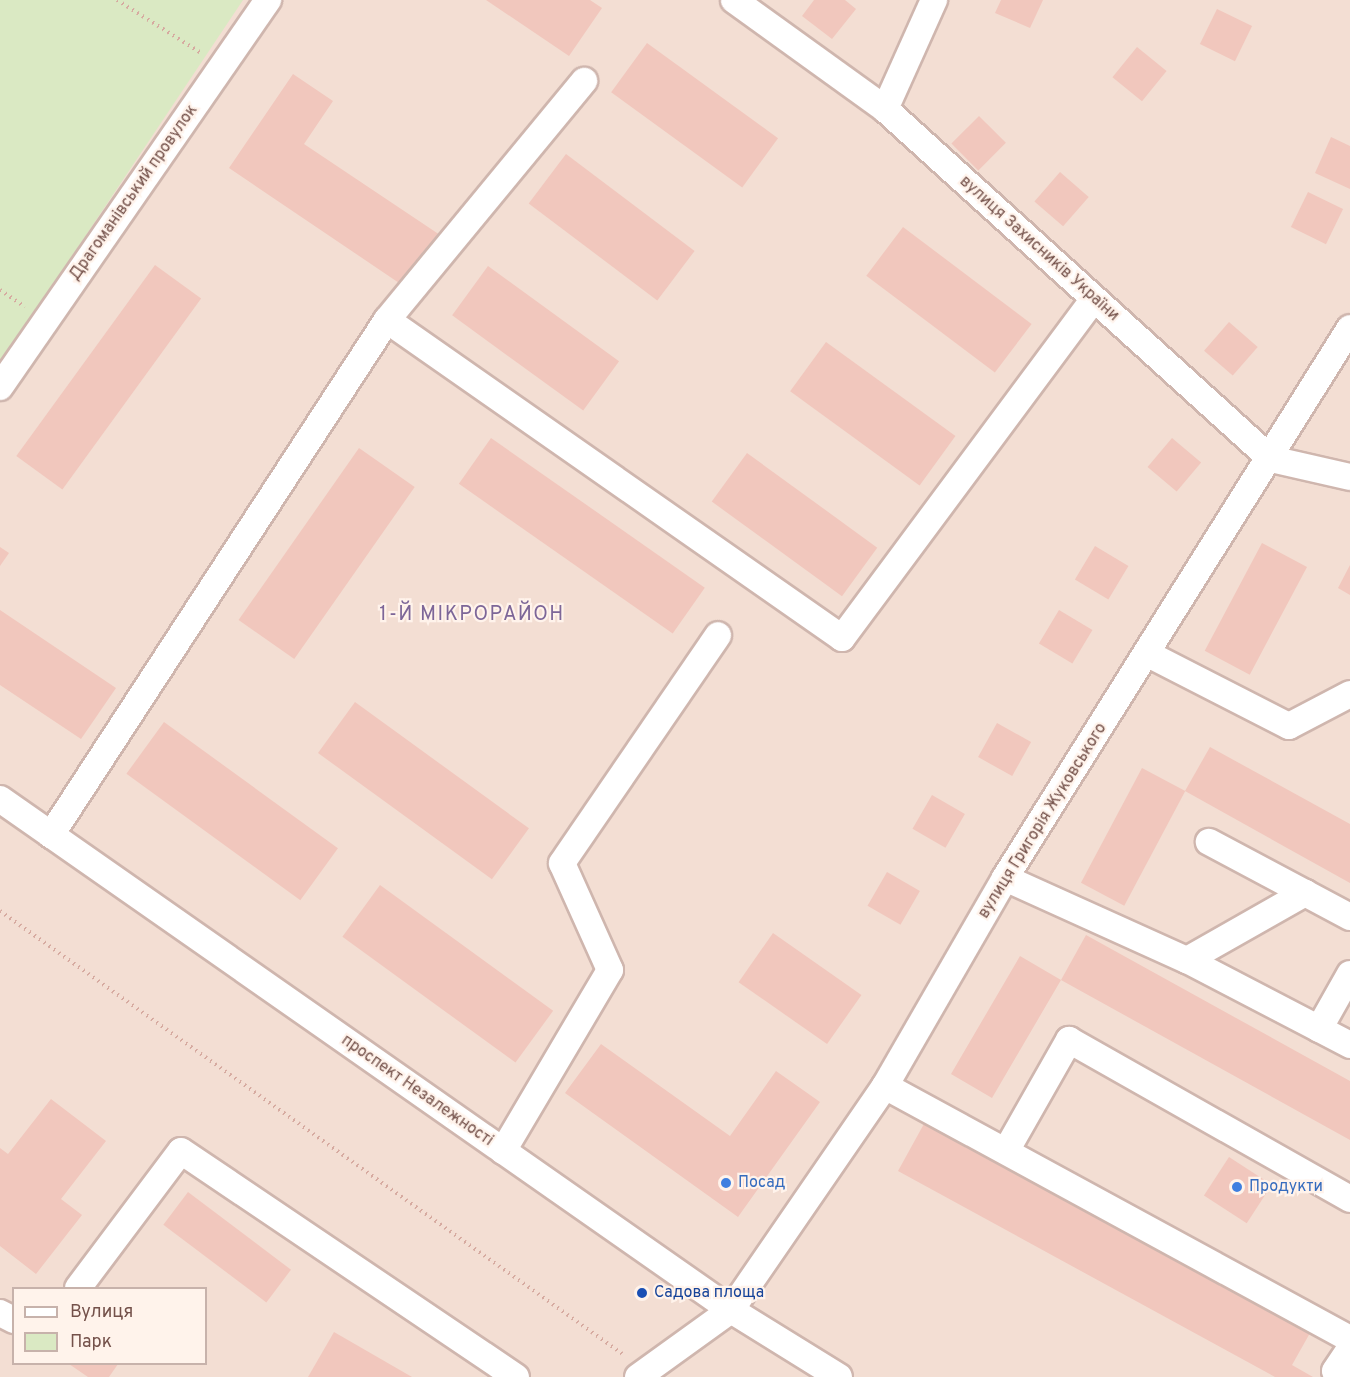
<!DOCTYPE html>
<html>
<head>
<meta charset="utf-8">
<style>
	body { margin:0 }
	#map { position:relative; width:1350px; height:1377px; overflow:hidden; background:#fceee5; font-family:Overpass,sans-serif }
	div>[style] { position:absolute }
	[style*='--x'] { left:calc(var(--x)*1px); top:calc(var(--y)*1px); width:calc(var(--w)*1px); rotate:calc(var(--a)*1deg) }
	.residential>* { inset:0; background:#f3ded3 }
	.green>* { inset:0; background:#dae9c3 }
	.building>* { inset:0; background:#f1c7bd; transform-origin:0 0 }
	.path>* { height:4px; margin-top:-2px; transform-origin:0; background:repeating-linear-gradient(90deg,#d6aaa0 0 1.5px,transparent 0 6px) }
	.roads { filter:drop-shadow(2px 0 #cfb6ae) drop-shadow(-2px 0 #cfb6ae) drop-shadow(0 2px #cfb6ae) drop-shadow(0 -2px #cfb6ae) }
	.minor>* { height:26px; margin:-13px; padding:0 13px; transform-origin:13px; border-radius:13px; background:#fff }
	.dots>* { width:16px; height:16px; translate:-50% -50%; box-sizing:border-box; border:3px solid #fff3eb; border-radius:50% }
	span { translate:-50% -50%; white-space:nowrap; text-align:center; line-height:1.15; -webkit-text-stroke:4.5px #fff3eb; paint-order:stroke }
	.street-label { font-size:16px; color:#74514a }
	.shop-label { font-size:16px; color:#366cbe }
	.left { translate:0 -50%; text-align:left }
	.transit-label { font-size:16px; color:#164399 }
	.quarter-label { font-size:20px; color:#7d6698; letter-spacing:1.5px }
	.legend { position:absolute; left:12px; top:1287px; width:195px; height:78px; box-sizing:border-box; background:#fff3eb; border:2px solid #c7b2ab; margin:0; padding:8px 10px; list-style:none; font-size:18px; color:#74514a }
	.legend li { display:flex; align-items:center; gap:12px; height:30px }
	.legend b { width:30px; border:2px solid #c7b2ab }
</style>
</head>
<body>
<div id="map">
	<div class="residential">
		<div style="clip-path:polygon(evenodd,0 0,1350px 0,1350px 1377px,0 1377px,0 0,14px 1288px,206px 1288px,206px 1364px,14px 1364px,14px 1288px)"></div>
	</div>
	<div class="green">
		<div style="clip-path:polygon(0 0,243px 0,0 364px)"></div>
	</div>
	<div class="building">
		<div style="clip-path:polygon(486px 0,590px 0,602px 8px,569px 56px)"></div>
		<div style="clip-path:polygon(814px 0,845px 0,856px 9px,832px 39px,802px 16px)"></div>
		<div style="clip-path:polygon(1001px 0,1043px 0,1030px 28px,995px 13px)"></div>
		<div style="left:1217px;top:9px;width:39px;height:39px;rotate:26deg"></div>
		<div style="left:647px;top:43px;width:162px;height:61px;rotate:36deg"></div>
		<div style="left:1137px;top:47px;width:38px;height:39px;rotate:39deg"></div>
		<div style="clip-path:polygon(293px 74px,333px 101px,304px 144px,440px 235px,405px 287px,229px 168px)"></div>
		<div style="left:979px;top:116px;width:38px;height:39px;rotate:45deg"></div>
		<div style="clip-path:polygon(1331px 137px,1350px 146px,1350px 189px,1315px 173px)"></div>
		<div style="left:566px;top:154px;width:161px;height:62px;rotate:37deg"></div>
		<div style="left:1060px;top:172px;width:38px;height:39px;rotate:41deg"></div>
		<div style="left:1308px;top:192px;width:39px;height:39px;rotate:26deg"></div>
		<div style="left:903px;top:227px;width:161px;height:61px;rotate:37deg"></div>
		<div style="left:155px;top:265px;width:57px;height:236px;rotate:36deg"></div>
		<div style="left:488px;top:266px;width:162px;height:61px;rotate:36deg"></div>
		<div style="left:1229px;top:322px;width:38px;height:38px;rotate:41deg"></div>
		<div style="left:826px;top:342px;width:160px;height:61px;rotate:36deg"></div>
		<div style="left:491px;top:438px;width:261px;height:56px;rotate:35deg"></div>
		<div style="left:1172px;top:438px;width:38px;height:38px;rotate:40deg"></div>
		<div style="left:359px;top:448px;width:68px;height:210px;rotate:35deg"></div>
		<div style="left:747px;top:453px;width:161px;height:60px;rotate:36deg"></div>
		<div style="left:1262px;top:543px;width:51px;height:122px;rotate:28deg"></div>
		<div style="left:1095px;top:546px;width:39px;height:39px;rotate:31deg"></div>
		<div style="clip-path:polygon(0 547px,9px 553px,0 566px)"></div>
		<div style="clip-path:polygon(1350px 565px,1350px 595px,1338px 588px)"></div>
		<div style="clip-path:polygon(0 610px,116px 688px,81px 739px,0 685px)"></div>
		<div style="left:1059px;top:610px;width:39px;height:39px;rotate:31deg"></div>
		<div style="left:355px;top:702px;width:215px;height:63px;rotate:36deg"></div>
		<div style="left:164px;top:722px;width:215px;height:64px;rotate:36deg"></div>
		<div style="left:997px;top:723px;width:39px;height:39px;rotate:29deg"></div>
		<div style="clip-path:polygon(1210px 747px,1350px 824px,1350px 883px,1185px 791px)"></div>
		<div style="left:1142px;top:768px;width:49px;height:130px;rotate:28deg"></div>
		<div style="left:932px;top:795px;width:38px;height:39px;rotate:30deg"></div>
		<div style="left:887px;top:872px;width:38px;height:39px;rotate:30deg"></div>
		<div style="left:380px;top:885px;width:214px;height:64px;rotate:36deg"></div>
		<div style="left:773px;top:933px;width:108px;height:60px;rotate:35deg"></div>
		<div style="clip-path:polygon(1086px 935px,1350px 1081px,1350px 1140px,1061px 980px,992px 1098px,951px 1074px,1020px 956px,1061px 980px)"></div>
		<div style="clip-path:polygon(601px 1044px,730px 1136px,776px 1071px,820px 1102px,738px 1217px,565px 1093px)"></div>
		<div style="clip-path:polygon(51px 1099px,106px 1141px,61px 1199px,82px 1215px,36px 1274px,0 1246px,0 1148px,8px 1154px)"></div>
		<div style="clip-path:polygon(925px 1122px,1310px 1333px,1292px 1365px,1313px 1377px,1275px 1377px,898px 1171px)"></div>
		<div style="left:1229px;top:1157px;width:51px;height:46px;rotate:33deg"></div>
		<div style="left:188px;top:1192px;width:129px;height:41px;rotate:37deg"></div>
		<div style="clip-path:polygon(334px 1332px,412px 1377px,308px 1377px)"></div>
		<div style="clip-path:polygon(69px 1364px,118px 1364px,109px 1377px,88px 1377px)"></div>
	</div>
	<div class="path">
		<div style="--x:117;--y:0;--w:99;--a:32.2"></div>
		<div style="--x:0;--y:290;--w:30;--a:34"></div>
		<div style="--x:0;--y:911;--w:766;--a:35.43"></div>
	</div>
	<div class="roads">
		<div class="minor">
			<div style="--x:734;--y:0;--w:186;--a:35.8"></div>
			<div style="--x:885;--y:109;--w:521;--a:42.2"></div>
			<div style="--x:1271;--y:459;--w:81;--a:12.8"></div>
			<div style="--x:885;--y:109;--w:120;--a:-65.8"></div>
			<div style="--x:387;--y:320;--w:310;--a:-50.5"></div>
			<div style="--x:0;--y:387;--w:471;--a:-55.3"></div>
			<div style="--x:1148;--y:654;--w:158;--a:27.1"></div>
			<div style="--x:1289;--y:726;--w:69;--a:-27.7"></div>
			<div style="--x:0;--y:799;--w:892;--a:34.96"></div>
			<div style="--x:731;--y:1310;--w:127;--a:31.8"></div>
			<div style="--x:51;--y:835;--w:615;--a:-56.88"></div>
			<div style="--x:387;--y:320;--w:555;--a:34.95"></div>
			<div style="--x:842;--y:638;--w:422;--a:-53.4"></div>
			<div style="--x:1005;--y:878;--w:200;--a:24.3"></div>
			<div style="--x:1187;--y:960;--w:136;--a:-29.6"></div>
			<div style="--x:1305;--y:893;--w:109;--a:-152"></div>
			<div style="--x:1305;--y:893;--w:51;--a:28.1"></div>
			<div style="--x:1187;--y:960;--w:184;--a:27.5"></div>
			<div style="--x:1319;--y:1029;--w:63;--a:-60.6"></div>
			<div style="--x:885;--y:1086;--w:529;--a:28.55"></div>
			<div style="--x:503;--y:1151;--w:210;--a:-59.4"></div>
			<div style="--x:610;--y:970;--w:117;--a:-114.2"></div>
			<div style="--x:562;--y:863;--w:276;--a:-55.6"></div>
			<div style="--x:1006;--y:1151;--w:128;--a:-60.4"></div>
			<div style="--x:1069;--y:1040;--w:323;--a:29.5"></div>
			<div style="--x:78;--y:1288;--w:171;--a:-53.1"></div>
			<div style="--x:181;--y:1151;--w:404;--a:34"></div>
			<div style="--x:0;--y:1313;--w:16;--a:27"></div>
			<div style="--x:638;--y:1377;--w:115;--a:-35.8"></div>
			<div style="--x:731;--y:1310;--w:272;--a:-55.5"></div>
			<div style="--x:885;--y:1086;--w:240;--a:-60"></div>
			<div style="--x:1005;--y:878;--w:649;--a:-57.9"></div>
			<div style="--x:1347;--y:1377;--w:13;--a:-153"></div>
			<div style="--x:1335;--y:1371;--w:27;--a:-56"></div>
		</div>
	</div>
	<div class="dots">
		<div style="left:726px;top:1183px;background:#3f7fe0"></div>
		<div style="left:1237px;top:1187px;background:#3f7fe0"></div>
		<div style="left:642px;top:1293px;background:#1a4fb4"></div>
	</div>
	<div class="street-label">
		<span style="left:134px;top:193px;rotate:-55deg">Драгоманівський провулок</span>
		<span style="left:1039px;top:249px;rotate:42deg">вулиця Захисників України</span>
		<span style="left:1043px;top:821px;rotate:-58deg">вулиця Григорія Жуковського</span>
		<span style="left:417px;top:1091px;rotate:35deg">проспект Незалежності</span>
	</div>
	<div class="shop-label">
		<span class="left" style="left:738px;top:1183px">Посад</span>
		<span class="left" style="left:1249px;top:1187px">Продукти</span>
	</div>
	<div class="transit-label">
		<span class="left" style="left:654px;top:1293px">Садова площа</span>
	</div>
	<div class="quarter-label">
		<span style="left:472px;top:615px">1-Й МІКРОРАЙОН</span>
	</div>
	<ul class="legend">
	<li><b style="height:8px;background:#fff"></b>Вулиця</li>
	<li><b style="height:16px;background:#dae9c3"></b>Парк</li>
	</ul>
</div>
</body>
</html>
